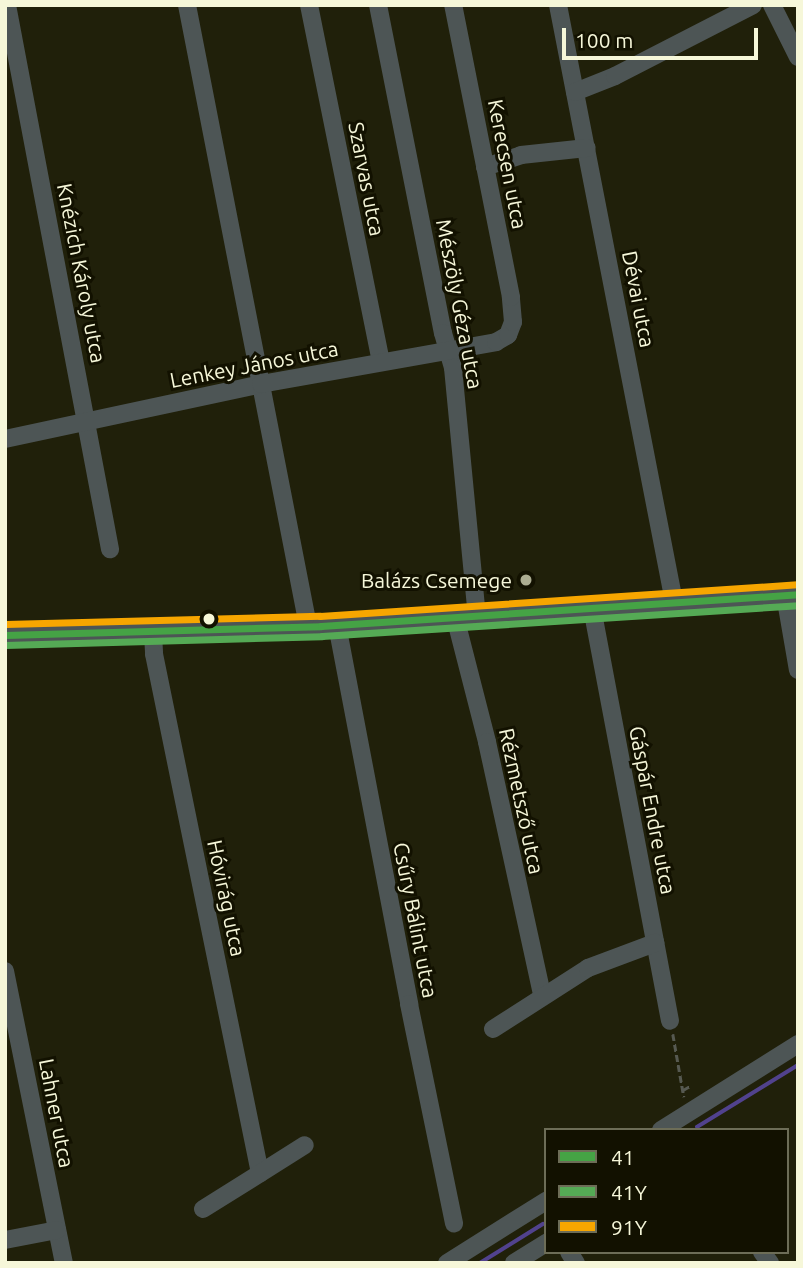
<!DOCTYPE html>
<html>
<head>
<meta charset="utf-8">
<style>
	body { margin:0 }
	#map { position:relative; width:803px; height:1268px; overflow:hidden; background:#20200a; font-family:Ubuntu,sans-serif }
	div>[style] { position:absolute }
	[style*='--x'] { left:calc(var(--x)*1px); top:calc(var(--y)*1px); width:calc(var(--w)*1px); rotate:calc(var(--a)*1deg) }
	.stream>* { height:3.5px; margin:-1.75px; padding:0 1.75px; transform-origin:1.75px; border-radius:1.75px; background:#51428d }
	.path>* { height:2.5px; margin-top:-1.25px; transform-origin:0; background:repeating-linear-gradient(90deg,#565951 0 7px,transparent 0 10.5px) }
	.minor>* { height:18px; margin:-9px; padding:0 9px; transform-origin:9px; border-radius:9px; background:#4d5555 }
	.bus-1>* { height:7px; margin:-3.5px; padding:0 3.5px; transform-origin:3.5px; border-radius:3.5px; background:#45a345 }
	.bus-2>* { height:7px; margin:-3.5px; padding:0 3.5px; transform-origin:3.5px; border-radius:3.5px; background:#5a5 }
	.bus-3>* { height:7px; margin:-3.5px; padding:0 3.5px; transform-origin:3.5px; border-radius:3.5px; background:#f7a600 }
	.dots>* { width:19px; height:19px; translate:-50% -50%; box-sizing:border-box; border:4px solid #121100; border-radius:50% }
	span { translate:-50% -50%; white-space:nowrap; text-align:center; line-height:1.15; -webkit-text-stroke:6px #121100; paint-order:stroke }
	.street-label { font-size:21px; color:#f6f7d9 }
	.poi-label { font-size:21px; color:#f6f7d9 }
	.right { translate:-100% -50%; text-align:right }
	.frame { position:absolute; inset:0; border:7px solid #f6f7d9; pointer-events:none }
	.legend { position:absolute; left:544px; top:1128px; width:245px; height:126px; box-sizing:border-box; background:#121100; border:2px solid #6d6d57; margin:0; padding:9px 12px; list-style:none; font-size:21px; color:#f6f7d9 }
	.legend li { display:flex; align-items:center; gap:14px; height:35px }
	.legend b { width:35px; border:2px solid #6d6d57 }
	.scale { position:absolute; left:562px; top:28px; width:196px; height:32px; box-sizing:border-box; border:4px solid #f6f7d9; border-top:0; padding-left:9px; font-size:21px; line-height:24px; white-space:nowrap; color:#f6f7d9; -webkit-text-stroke:5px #121100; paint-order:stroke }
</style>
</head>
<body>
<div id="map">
	<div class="stream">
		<div style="--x:697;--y:1127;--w:119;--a:-31.5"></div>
		<div style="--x:480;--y:1263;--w:74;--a:-31.8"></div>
	</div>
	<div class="path">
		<div style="--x:673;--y:1034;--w:64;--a:80.1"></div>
		<div style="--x:683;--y:1090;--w:8;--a:-30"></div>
	</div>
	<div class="minor">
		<div style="--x:7;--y:5;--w:554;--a:79.28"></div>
		<div style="--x:187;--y:5;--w:633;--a:78.97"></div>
		<div style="--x:309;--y:5;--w:364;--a:78.6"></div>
		<div style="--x:378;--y:5;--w:334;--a:78.8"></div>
		<div style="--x:443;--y:333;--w:36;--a:74"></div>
		<div style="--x:453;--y:368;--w:248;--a:84.5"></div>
		<div style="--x:558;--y:5;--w:608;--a:79"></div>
		<div style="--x:772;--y:5;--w:58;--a:63.4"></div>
		<div style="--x:575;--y:92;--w:43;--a:-21.8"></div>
		<div style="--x:615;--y:76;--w:155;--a:-27.2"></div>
		<div style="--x:485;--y:167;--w:38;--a:-18"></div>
		<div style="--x:521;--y:155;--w:66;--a:-6.1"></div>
		<div style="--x:5;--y:439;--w:262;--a:-12.1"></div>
		<div style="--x:261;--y:384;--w:239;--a:-10.1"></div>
		<div style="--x:496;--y:342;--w:14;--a:-30"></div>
		<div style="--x:508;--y:335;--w:14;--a:-69"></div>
		<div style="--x:513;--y:322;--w:25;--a:-95"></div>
		<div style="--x:511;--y:297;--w:298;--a:-101.2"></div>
		<div style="--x:785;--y:595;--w:76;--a:80.2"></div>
		<div style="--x:592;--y:608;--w:420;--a:79.3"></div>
		<div style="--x:455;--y:617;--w:129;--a:75.6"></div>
		<div style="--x:487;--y:742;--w:259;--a:77.7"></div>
		<div style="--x:337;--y:625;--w:386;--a:79.2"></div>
		<div style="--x:409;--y:1004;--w:224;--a:78.4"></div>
		<div style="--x:153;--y:633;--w:21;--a:87"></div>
		<div style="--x:154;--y:654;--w:530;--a:78.46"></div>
		<div style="--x:5;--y:635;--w:316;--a:-1.6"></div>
		<div style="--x:321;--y:626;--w:478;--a:-3.8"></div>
		<div style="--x:5;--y:971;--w:298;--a:78.6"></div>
		<div style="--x:493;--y:1029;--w:113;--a:-32.7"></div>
		<div style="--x:588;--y:968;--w:72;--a:-20.5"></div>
		<div style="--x:661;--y:1130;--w:162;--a:-32.1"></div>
		<div style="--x:203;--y:1209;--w:120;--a:-32.1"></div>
		<div style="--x:5;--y:1240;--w:53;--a:-10.9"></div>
		<div style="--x:569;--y:1252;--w:13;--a:58"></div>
		<div style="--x:762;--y:1252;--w:14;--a:54"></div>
		<div style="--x:447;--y:1263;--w:117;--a:-32.1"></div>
		<div style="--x:514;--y:1263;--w:38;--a:-32"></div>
	</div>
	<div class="bus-1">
		<div style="--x:5;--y:635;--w:316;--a:-1.6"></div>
		<div style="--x:321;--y:626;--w:478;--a:-3.8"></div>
	</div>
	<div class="bus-2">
		<div style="--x:5;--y:645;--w:317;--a:-1.6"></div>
		<div style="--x:322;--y:636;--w:477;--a:-3.7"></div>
	</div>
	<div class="bus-3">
		<div style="--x:5;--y:624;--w:315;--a:-1.5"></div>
		<div style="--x:320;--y:616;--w:478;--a:-3.8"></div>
	</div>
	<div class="dots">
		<div style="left:526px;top:580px;background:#abac91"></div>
		<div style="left:209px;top:619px;background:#f6f7d9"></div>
	</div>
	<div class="street-label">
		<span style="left:508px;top:164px;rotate:79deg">Kerecsen utca</span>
		<span style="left:367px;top:179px;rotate:79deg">Szarvas utca</span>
		<span style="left:82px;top:273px;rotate:79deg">Knézich Károly utca</span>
		<span style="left:639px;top:299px;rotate:79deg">Dévai utca</span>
		<span style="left:460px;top:304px;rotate:79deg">Mészöly Géza utca</span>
		<span style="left:254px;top:364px;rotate:-11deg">Lenkey János utca</span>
		<span style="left:522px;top:801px;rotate:78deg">Rézmetsző utca</span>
		<span style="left:653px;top:810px;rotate:79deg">Gáspár Endre utca</span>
		<span style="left:227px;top:898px;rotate:78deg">Hóvirág utca</span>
		<span style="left:416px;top:920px;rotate:79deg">Csűry Bálint utca</span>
		<span style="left:57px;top:1113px;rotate:79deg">Lahner utca</span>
	</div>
	<div class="poi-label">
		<span class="right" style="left:512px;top:580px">Balázs Csemege</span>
	</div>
	<div class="frame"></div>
	<ul class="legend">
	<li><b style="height:9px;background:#45a345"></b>41</li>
	<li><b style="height:9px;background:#5a5"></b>41Y</li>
	<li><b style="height:9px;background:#f7a600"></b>91Y</li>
	</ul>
	<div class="scale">100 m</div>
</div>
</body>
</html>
